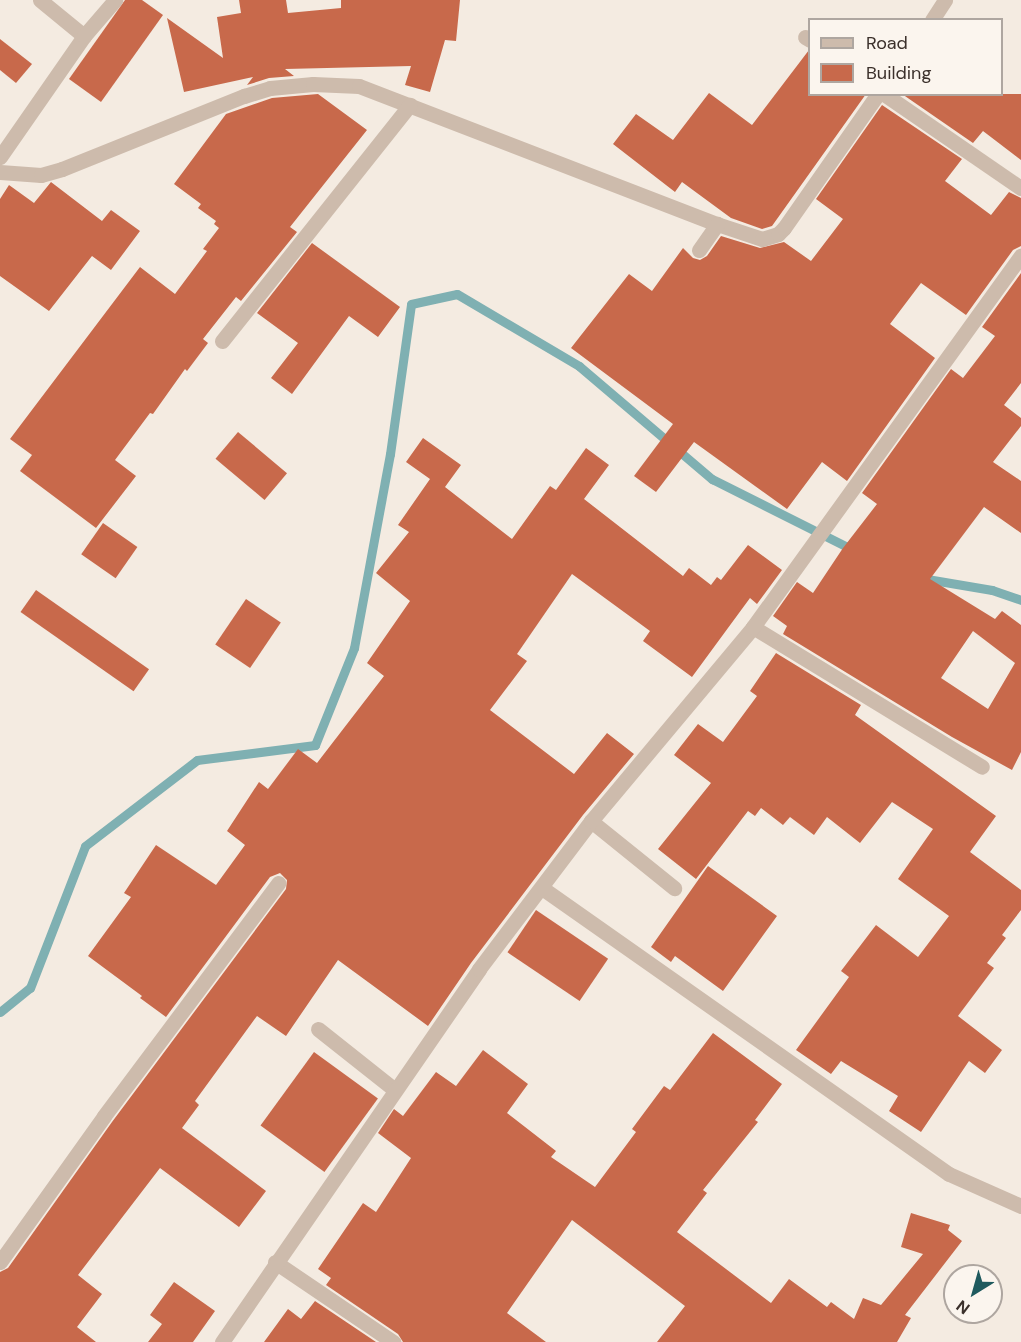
<!DOCTYPE html>
<html>
<head>
<meta charset="utf-8">
<style>
	body { margin:0 }
	#map { position:relative; width:1021px; height:1342px; overflow:hidden; background:#f4ebe1; font-family:"DM Sans",sans-serif }
	div>[style] { position:absolute }
	[style*='--x'] { left:calc(var(--x)*1px); top:calc(var(--y)*1px); width:calc(var(--w)*1px); rotate:calc(var(--a)*1deg) }
	.stream>* { height:9px; margin:-4.5px; padding:0 4.5px; transform-origin:4.5px; border-radius:4.5px; background:#7fb0b2 }
	.building>* { inset:0; background:#c8694b; transform-origin:0 0 }
	.minor>* { height:15px; margin:-7.5px; padding:0 7.5px; transform-origin:7.5px; border-radius:7.5px; background:#cdbbac }
	span { translate:-50% -50%; white-space:nowrap; text-align:center; line-height:1.15; -webkit-text-stroke:5px #fbf5ee; paint-order:stroke }
	.legend { position:absolute; left:808px; top:18px; width:195px; height:78px; box-sizing:border-box; background:#fbf5ee; border:2px solid #aea6a0; margin:0; padding:8px 10px; list-style:none; font-size:18px; color:#3b302b }
	.legend li { display:flex; align-items:center; gap:12px; height:30px }
	.legend b { width:30px; border:2px solid #aea6a0 }
	.north { position:absolute; left:943px; top:1264px; width:60px; height:60px; box-sizing:border-box; background:#fbf5ee; border:2px solid #aea6a0; border-radius:50%; rotate:217deg; font-size:16px; font-weight:700; line-height:24px; text-align:center; color:#3b302b }
	.north::after { content:''; display:block; margin:auto; width:21px; height:27px; background:#1f5a5e; clip-path:polygon(50% 0,100% 100%,50% 72%,0 100%) }
</style>
</head>
<body>
<div id="map">
	<div class="stream">
		<div style="--x:921;--y:578;--w:72;--a:9.6"></div>
		<div style="--x:992;--y:590;--w:31;--a:19"></div>
		<div style="--x:0;--y:1012;--w:38;--a:-39"></div>
		<div style="--x:30;--y:988;--w:152;--a:-68.8"></div>
		<div style="--x:85;--y:846;--w:141;--a:-37.5"></div>
		<div style="--x:197;--y:760;--w:119;--a:-7.2"></div>
		<div style="--x:315;--y:745;--w:105;--a:-68.1"></div>
		<div style="--x:354;--y:648;--w:197;--a:-79.5"></div>
		<div style="--x:390;--y:454;--w:151;--a:-82"></div>
		<div style="--x:411;--y:304;--w:47;--a:-12.3"></div>
		<div style="--x:457;--y:294;--w:142;--a:30.5"></div>
		<div style="--x:579;--y:366;--w:175;--a:40.4"></div>
		<div style="--x:712;--y:479;--w:151;--a:26.7"></div>
		<div style="--x:847;--y:547;--w:8;--a:7"></div>
	</div>
	<div class="building">
		<div style="clip-path:polygon(125px 0,142px 0,163px 15px,101px 102px,69px 79px)"></div>
		<div style="clip-path:polygon(239px 0,286px 0,288px 13px,341px 8px,341px 0,460px 0,456px 41px,445px 40px,430px 92px,405px 85px,411px 66px,285px 69px,294px 76px,269px 78px,247px 85px,253px 77px,184px 92px,167px 18px,223px 58px,217px 17px,241px 13px)"></div>
		<div style="clip-path:polygon(0 39px,32px 64px,16px 83px,0 70px)"></div>
		<div style="clip-path:polygon(809px 50px,810px 94px,866px 94px,772px 226px,762px 229px,731px 218px,682px 182px,675px 192px,613px 144px,636px 114px,673px 140px,709px 93px,752px 125px)"></div>
		<div style="clip-path:polygon(318px 94px,367px 130px,290px 227px,297px 232px,241px 301px,236px 297px,203px 339px,208px 343px,187px 371px,185px 369px,153px 414px,150px 413px,115px 460px,136px 476px,96px 528px,20px 471px,32px 455px,10px 439px,140px 267px,175px 294px,207px 251px,203px 249px,219px 228px,214px 224px,216px 221px,198px 208px,201px 204px,174px 184px,226px 114px,272px 98px)"></div>
		<div style="clip-path:polygon(902px 94px,1021px 94px,1021px 160px,983px 131px,973px 143px)"></div>
		<div style="clip-path:polygon(882px 105px,962px 159px,945px 181px,991px 215px,1009px 192px,1021px 198px,1021px 246px,1013px 250px,966px 315px,921px 283px,890px 324px,935px 358px,847px 481px,822px 462px,787px 509px,694px 442px,656px 492px,634px 476px,673px 424px,571px 348px,629px 274px,652px 291px,683px 248px,693px 258px,700px 260px,707px 256px,721px 236px,760px 248px,784px 242px,811px 261px,843px 219px,816px 199px)"></div>
		<div style="clip-path:polygon(51px 182px,102px 221px,111px 210px,140px 231px,111px 270px,92px 256px,49px 311px,0 276px,0 199px,9px 185px,34px 203px)"></div>
		<div style="clip-path:polygon(312px 243px,400px 307px,378px 337px,349px 316px,292px 394px,271px 378px,298px 343px,257px 313px)"></div>
		<div style="clip-path:polygon(evenodd,1021px 273px,1021px 383px,1004px 405px,1021px 418px,1021px 426px,993px 462px,1021px 481px,1021px 533px,984px 507px,930px 579px,995px 619px,1002px 611px,1021px 625px,1021px 752px,1012px 770px,952px 737px,783px 634px,787px 626px,773px 616px,797px 582px,813px 593px,843px 548px,877px 504px,862px 493px,951px 369px,963px 378px,995px 336px,982px 327px,1021px 273px,973px 631px,1015px 663px,988px 709px,941px 678px,973px 631px)"></div>
		<div style="left:238px;top:432px;width:64px;height:35px;rotate:40deg"></div>
		<div style="clip-path:polygon(423px 438px,461px 465px,445px 487px,512px 539px,550px 486px,556px 490px,586px 448px,609px 465px,584px 499px,683px 576px,689px 568px,711px 585px,717px 577px,721px 580px,748px 545px,782px 570px,757px 604px,750px 598px,692px 677px,643px 641px,650px 631px,572px 574px,517px 654px,527px 661px,490px 710px,574px 774px,607px 733px,634px 754px,583px 815px,471px 963px,428px 1026px,338px 960px,286px 1036px,257px 1016px,195px 1101px,199px 1105px,182px 1128px,266px 1191px,239px 1227px,160px 1168px,78px 1275px,102px 1294px,77px 1327px,96px 1342px,0 1342px,0 1272px,8px 1268px,112px 1122px,286px 889px,287px 880px,280px 873px,270px 877px,166px 1017px,140px 998px,142px 996px,88px 956px,131px 897px,124px 893px,156px 845px,216px 885px,245px 845px,227px 831px,259px 782px,268px 789px,298px 749px,317px 763px,384px 676px,367px 663px,410px 601px,376px 573px,409px 532px,398px 525px,430px 479px,406px 462px)"></div>
		<div style="left:103px;top:523px;width:42px;height:38px;rotate:35deg"></div>
		<div style="left:36px;top:590px;width:138px;height:27px;rotate:35deg"></div>
		<div style="left:246px;top:599px;width:42px;height:55px;rotate:34deg"></div>
		<div style="clip-path:polygon(776px 653px,861px 705px,855px 715px,996px 816px,970px 852px,1021px 890px,1021px 910px,1002px 935px,1006px 938px,987px 963px,994px 968px,958px 1016px,1002px 1050px,985px 1073px,969px 1061px,921px 1132px,889px 1111px,898px 1096px,841px 1061px,831px 1074px,796px 1050px,849px 977px,841px 971px,876px 925px,918px 957px,949px 916px,898px 879px,933px 829px,892px 802px,860px 843px,827px 817px,814px 835px,790px 817px,783px 825px,761px 808px,755px 816px,748px 811px,696px 879px,658px 849px,711px 783px,674px 755px,698px 724px,723px 742px,757px 696px,750px 691px)"></div>
		<div style="clip-path:polygon(708px 866px,777px 916px,723px 991px,675px 956px,671px 962px,651px 947px)"></div>
		<div style="left:536px;top:910px;width:87px;height:51px;rotate:34deg"></div>
		<div style="clip-path:polygon(713px 1033px,782px 1084px,755px 1120px,758px 1122px,703px 1190px,707px 1193px,677px 1232px,771px 1303px,789px 1279px,827px 1307px,831px 1302px,854px 1319px,863px 1298px,881px 1305px,923px 1254px,901px 1247px,911px 1213px,950px 1225px,948px 1230px,962px 1241px,905px 1315px,911px 1318px,897px 1342px,657px 1342px,685px 1306px,572px 1220px,507px 1313px,546px 1342px,403px 1342px,398px 1334px,326px 1285px,331px 1278px,318px 1269px,363px 1203px,376px 1212px,411px 1158px,378px 1133px,394px 1109px,403px 1116px,436px 1072px,456px 1086px,483px 1050px,528px 1084px,507px 1113px,556px 1151px,551px 1157px,595px 1187px,636px 1132px,632px 1129px,664px 1086px,670px 1090px)"></div>
		<div style="left:314px;top:1052px;width:79px;height:91px;rotate:36deg"></div>
		<div style="clip-path:polygon(174px 1282px,215px 1311px,193px 1342px,148px 1342px,162px 1324px,150px 1315px)"></div>
		<div style="clip-path:polygon(315px 1301px,376px 1342px,264px 1342px,288px 1309px,301px 1319px)"></div>
	</div>
	<div class="minor">
		<div style="--x:40;--y:0;--w:57;--a:39.3"></div>
		<div style="--x:932;--y:20;--w:24;--a:-57"></div>
		<div style="--x:805;--y:37;--w:6;--a:31"></div>
		<div style="--x:884;--y:94;--w:166;--a:34.5"></div>
		<div style="--x:0;--y:157;--w:147;--a:-55.2"></div>
		<div style="--x:84;--y:36;--w:48;--a:-49.3"></div>
		<div style="--x:0;--y:172;--w:41;--a:4.2"></div>
		<div style="--x:41;--y:175;--w:22;--a:-16"></div>
		<div style="--x:62;--y:169;--w:196;--a:-21.9"></div>
		<div style="--x:244;--y:96;--w:27;--a:-17"></div>
		<div style="--x:270;--y:88;--w:43;--a:-5.3"></div>
		<div style="--x:313;--y:84;--w:46;--a:2.5"></div>
		<div style="--x:359;--y:86;--w:384;--a:21.1"></div>
		<div style="--x:717;--y:224;--w:47;--a:18.4"></div>
		<div style="--x:762;--y:239;--w:17;--a:-17"></div>
		<div style="--x:778;--y:234;--w:8;--a:-45"></div>
		<div style="--x:784;--y:228;--w:164;--a:-55"></div>
		<div style="--x:699;--y:250;--w:32;--a:-55"></div>
		<div style="--x:222;--y:341;--w:302;--a:-51.5"></div>
		<div style="--x:753;--y:627;--w:268;--a:31.4"></div>
		<div style="--x:591;--y:821;--w:107;--a:38.9"></div>
		<div style="--x:542;--y:888;--w:497;--a:35.1"></div>
		<div style="--x:949;--y:1174;--w:79;--a:24"></div>
		<div style="--x:318;--y:1029;--w:98;--a:38.4"></div>
		<div style="--x:0;--y:1262;--w:179;--a:-54.5"></div>
		<div style="--x:104;--y:1116;--w:291;--a:-53.2"></div>
		<div style="--x:275;--y:1262;--w:143;--a:34.1"></div>
		<div style="--x:222;--y:1342;--w:453;--a:-55.4"></div>
		<div style="--x:479;--y:969;--w:186;--a:-52.9"></div>
		<div style="--x:591;--y:821;--w:253;--a:-50.1"></div>
		<div style="--x:753;--y:627;--w:458;--a:-54.2"></div>
	</div>
	<ul class="legend">
	<li><b style="height:8px;background:#cdbbac"></b>Road</li>
	<li><b style="height:16px;background:#c8694b"></b>Building</li>
	</ul>
	<div class="north">N</div>
</div>
</body>
</html>
